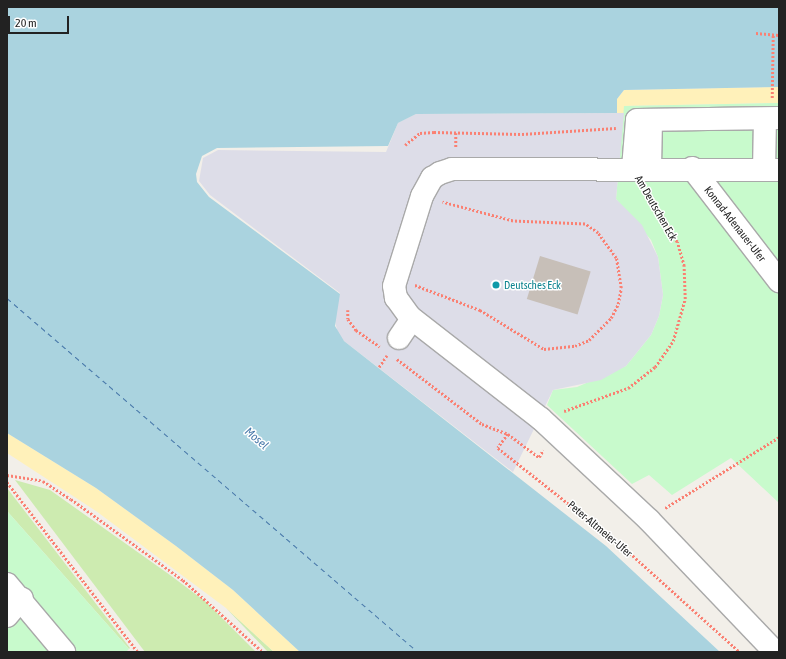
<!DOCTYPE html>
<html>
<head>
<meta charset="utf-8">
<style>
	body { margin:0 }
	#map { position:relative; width:786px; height:659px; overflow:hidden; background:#f2efe9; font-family:"Asap Condensed",sans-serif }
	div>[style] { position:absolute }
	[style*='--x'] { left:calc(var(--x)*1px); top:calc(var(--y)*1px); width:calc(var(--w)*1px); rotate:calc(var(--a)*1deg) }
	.grass>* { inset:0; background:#cdebb0 }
	.sand>* { inset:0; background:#fff1ba }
	.park>* { inset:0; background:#c8facc }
	.plaza>* { inset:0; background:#dddde8 }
	.water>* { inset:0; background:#aad3df }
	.ferry>* { height:1px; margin-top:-0.5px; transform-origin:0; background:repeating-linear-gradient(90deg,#4a7aab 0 5px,transparent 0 9px) }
	.building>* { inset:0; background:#c7bfb8; transform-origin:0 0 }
	.path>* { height:2.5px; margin-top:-1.25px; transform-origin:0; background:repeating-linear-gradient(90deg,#fa8072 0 2px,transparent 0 4px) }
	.roads { filter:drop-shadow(1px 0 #a9a9a9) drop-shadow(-1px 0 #a9a9a9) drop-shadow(0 1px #a9a9a9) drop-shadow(0 -1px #a9a9a9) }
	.minor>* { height:22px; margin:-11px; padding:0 11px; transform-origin:11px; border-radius:11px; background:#fff }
	.dots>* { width:11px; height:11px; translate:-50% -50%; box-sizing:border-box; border:2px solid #fff; border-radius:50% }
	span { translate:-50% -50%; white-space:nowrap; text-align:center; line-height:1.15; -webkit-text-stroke:3px #fff; paint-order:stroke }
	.street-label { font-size:11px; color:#222 }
	.culture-label { font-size:11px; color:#0d838f }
	.left { translate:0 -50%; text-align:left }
	.water-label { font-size:12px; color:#4a7aab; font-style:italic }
	.frame { position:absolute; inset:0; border:8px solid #222; pointer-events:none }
	.scale { position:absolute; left:8px; top:16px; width:61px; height:18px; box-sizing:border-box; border:2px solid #222; border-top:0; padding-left:5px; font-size:12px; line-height:14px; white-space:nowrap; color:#222; -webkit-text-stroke:3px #fff; paint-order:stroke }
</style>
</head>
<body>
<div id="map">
	<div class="grass">
		<div style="clip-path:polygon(15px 480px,50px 490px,170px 575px,206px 602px,256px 652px,145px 652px)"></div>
		<div style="clip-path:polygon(7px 488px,130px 648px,129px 649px,7px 511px)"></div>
		<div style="clip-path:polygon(226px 608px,274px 652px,268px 652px)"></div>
	</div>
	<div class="sand">
		<div style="clip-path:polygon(779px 87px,779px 103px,624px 106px,624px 113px,617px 113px,617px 99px,624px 90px)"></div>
		<div style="clip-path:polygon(7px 433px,96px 488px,176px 546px,233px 590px,300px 652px,274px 652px,226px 608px,96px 511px,7px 453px)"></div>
	</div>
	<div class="park">
		<div style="clip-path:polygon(779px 103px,779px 503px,731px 458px,672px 495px,649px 475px,632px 484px,547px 405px,553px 390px,577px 387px,626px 366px,651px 335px,659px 316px,663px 295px,658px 257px,651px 240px,616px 199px,624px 106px)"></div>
		<div style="clip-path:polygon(7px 511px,129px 649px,126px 652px,7px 652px)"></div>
	</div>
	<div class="plaza">
		<div style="clip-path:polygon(624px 113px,616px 199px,642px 225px,658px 257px,663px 295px,659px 316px,651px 335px,626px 366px,601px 380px,553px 390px,513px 472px,344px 341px,338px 335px,334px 316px,340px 293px,210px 195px,199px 181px,203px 158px,218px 150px,386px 152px,398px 123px,416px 114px)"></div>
	</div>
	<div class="water">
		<div style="clip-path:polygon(7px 7px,779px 7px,779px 87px,624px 90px,617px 99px,617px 113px,416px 114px,398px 123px,388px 146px,217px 148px,202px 156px,196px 174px,197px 182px,209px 197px,340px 294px,335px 326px,344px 341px,606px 546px,720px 652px,300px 652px,233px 590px,176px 546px,96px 488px,7px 433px)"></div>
	</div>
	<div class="ferry">
		<div style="--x:7;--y:298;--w:542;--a:40.74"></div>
	</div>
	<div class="building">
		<div style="left:540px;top:256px;width:53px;height:45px;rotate:17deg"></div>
	</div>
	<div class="path">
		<div style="--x:756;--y:33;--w:23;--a:5"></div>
		<div style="--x:772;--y:98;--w:64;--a:-89.1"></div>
		<div style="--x:456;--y:133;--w:15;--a:90"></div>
		<div style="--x:405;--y:145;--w:19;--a:-39"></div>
		<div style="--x:420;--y:133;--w:14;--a:-4"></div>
		<div style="--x:434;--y:132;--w:88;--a:1.3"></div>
		<div style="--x:522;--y:134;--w:94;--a:-3.7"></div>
		<div style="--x:415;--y:285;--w:70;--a:21"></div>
		<div style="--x:480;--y:310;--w:75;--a:31.4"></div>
		<div style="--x:544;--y:349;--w:31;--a:-6"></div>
		<div style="--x:575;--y:346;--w:15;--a:-23"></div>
		<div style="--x:589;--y:340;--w:31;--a:-45"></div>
		<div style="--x:611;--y:318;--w:16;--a:-63"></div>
		<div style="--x:618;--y:304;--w:16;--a:-79"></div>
		<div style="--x:621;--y:288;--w:30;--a:-99"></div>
		<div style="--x:616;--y:258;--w:31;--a:-126"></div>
		<div style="--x:598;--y:233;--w:16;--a:-145"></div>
		<div style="--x:585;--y:224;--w:72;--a:-177.6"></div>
		<div style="--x:513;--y:221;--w:73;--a:-165"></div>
		<div style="--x:348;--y:310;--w:9;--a:90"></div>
		<div style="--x:348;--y:319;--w:14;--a:54"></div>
		<div style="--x:356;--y:330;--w:29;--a:35"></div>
		<div style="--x:397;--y:359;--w:107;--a:37.4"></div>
		<div style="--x:482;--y:424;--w:28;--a:21"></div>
		<div style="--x:508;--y:434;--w:39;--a:37"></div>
		<div style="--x:539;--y:457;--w:8;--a:-60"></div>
		<div style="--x:379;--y:367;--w:14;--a:-56"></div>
		<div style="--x:564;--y:411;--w:68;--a:-19.8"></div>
		<div style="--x:628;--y:388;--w:34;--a:-38"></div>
		<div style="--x:655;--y:367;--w:32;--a:-55"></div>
		<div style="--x:673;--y:341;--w:44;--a:-74.1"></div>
		<div style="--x:685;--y:299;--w:33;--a:-92"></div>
		<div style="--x:684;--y:266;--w:25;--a:-106"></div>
		<div style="--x:677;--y:242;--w:59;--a:-120.5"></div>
		<div style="--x:508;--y:434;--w:17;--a:126"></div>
		<div style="--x:498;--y:448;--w:157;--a:38.3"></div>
		<div style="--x:621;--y:545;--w:160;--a:42"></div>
		<div style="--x:7;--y:475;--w:36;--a:9"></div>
		<div style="--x:43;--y:481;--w:33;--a:33"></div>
		<div style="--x:71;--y:499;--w:138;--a:35.9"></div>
		<div style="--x:183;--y:580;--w:108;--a:42"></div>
		<div style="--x:7;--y:482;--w:215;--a:52.4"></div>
		<div style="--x:665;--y:508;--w:134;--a:-31.9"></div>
	</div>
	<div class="roads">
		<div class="minor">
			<div style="--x:633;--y:168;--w:48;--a:-85.2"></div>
			<div style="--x:637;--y:120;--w:142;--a:-0.8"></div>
			<div style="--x:650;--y:168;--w:48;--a:-88.8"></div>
			<div style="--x:692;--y:168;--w:143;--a:52.4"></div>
			<div style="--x:764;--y:170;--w:51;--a:-88.9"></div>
			<div style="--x:399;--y:338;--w:23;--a:-56"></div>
			<div style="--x:7;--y:584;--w:89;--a:50"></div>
			<div style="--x:7;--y:616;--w:23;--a:-50"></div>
			<div style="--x:775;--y:652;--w:182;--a:-133.7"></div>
			<div style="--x:649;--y:520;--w:148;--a:-136.9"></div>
			<div style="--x:541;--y:419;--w:166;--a:-142.1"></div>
			<div style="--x:410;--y:317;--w:24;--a:-126"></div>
			<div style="--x:396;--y:298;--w:12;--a:-99"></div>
			<div style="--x:394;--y:286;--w:94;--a:-72.7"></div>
			<div style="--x:422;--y:196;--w:21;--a:-61"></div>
			<div style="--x:432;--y:178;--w:9;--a:-32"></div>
			<div style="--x:440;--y:173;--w:13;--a:-18"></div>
			<div style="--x:452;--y:169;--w:327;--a:0.2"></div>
		</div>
	</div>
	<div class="dots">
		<div style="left:496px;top:285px;background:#0f9aa8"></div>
	</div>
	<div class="street-label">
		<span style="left:656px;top:208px;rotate:60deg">Am Deutschen Eck</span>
		<span style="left:735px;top:224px;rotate:52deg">Konrad-Adenauer-Ufer</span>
		<span style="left:600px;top:529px;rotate:40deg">Peter-Altmeier-Ufer</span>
	</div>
	<div class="culture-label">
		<span class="left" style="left:504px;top:285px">Deutsches Eck</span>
	</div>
	<div class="water-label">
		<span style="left:256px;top:439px;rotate:41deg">Mosel</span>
	</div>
	<div class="frame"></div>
	<div class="scale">20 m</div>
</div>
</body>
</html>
